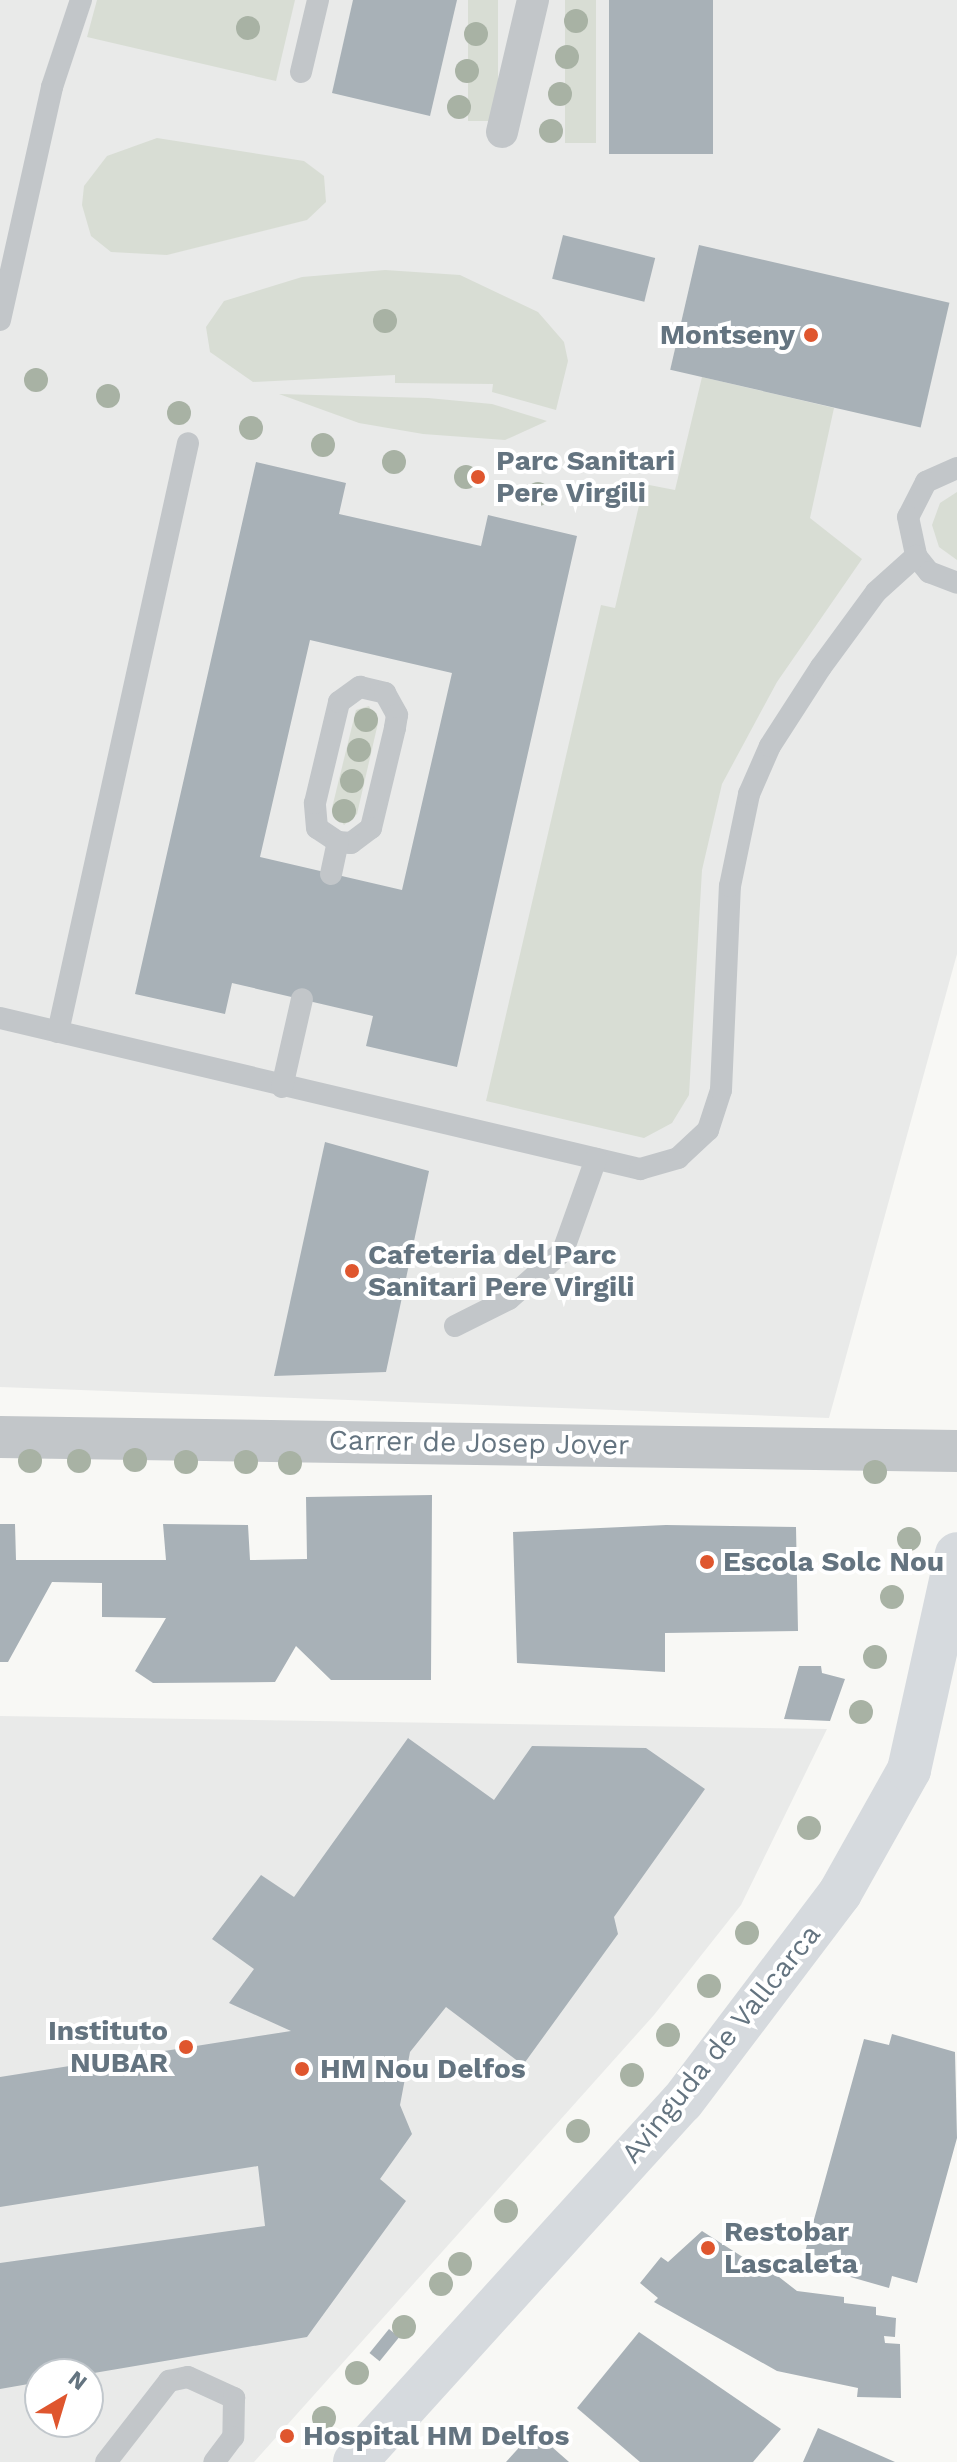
<!DOCTYPE html>
<html>
<head>
<meta charset="utf-8">
<style>
	body { margin:0 }
	#map { position:relative; width:957px; height:2462px; overflow:hidden; background:#f8f8f5; font-family:"Work Sans",sans-serif }
	div>[style] { position:absolute }
	[style*='--x'] { left:calc(var(--x)*1px); top:calc(var(--y)*1px); width:calc(var(--w)*1px); rotate:calc(var(--a)*1deg) }
	.built>* { inset:0; background:#e9eae9 }
	.green>* { inset:0; background:#d8ddd4; transform-origin:0 0 }
	.building>* { inset:0; background:#a8b1b7; transform-origin:0 0 }
	.service>* { height:22px; margin:-11px; padding:0 11px; transform-origin:11px; border-radius:11px; background:#c2c6c9 }
	.pedestrian>* { height:32px; margin:-16px; padding:0 16px; transform-origin:16px; border-radius:16px; background:#c2c6c9 }
	.minor>* { height:42px; margin:-21px; padding:0 21px; transform-origin:21px; border-radius:21px; background:#c2c6c9 }
	.secondary>* { height:44px; margin:-22px; padding:0 22px; transform-origin:22px; border-radius:22px; background:#d6dade }
	.trees>* { width:24px; height:24px; margin:-12px; border-radius:50%; background:#a8b2a4 }
	.dots>* { width:22px; height:22px; translate:-50% -50%; box-sizing:border-box; border:4px solid #fff; border-radius:50% }
	span { translate:-50% -50%; white-space:nowrap; text-align:center; line-height:1.15; -webkit-text-stroke:8px #fff; paint-order:stroke }
	.poi-label { font-size:28px; color:#647480; font-weight:700 }
	.right { translate:-100% -50%; text-align:right }
	.left { translate:0 -50%; text-align:left }
	.street-label { font-size:28px; color:#647480 }
	.north { position:absolute; left:24px; top:2358px; width:80px; height:80px; box-sizing:border-box; background:#fff; border:2px solid #c1c7cc; border-radius:50%; rotate:38deg; font-size:22px; font-weight:700; line-height:32px; text-align:center; color:#647480 }
	.north::after { content:''; display:block; margin:auto; width:28px; height:36px; background:#df562e; clip-path:polygon(50% 0,100% 100%,50% 72%,0 100%) }
</style>
</head>
<body>
<div id="map">
	<div class="built">
		<div style="clip-path:polygon(0 0,957px 0,957px 954px,829px 1418px,0 1387px)"></div>
		<div style="clip-path:polygon(evenodd,0 1716px,827px 1729px,741px 1905px,654px 2015px,254px 2462px,0 2462px,0 1716px,40px 2374px,88px 2374px,88px 2422px,40px 2422px,40px 2374px)"></div>
	</div>
	<div class="green">
		<div style="clip-path:polygon(97px 0,295px 0,276px 81px,87px 37px)"></div>
		<div style="left:468px;top:0;width:30px;height:121px"></div>
		<div style="left:565px;top:0;width:31px;height:143px"></div>
		<div style="clip-path:polygon(157px 138px,304px 161px,324px 176px,326px 202px,307px 220px,167px 255px,111px 252px,91px 236px,82px 205px,84px 186px,107px 156px)"></div>
		<div style="clip-path:polygon(385px 270px,460px 275px,538px 312px,564px 342px,568px 361px,556px 410px,492px 392px,493px 384px,395px 383px,395px 375px,253px 382px,210px 352px,206px 327px,224px 301px,302px 277px)"></div>
		<div style="clip-path:polygon(702px 377px,834px 408px,810px 518px,862px 559px,777px 682px,722px 784px,702px 870px,689px 1095px,672px 1123px,644px 1138px,486px 1101px,601px 605px,615px 608px,644px 484px,675px 490px)"></div>
		<div style="clip-path:polygon(279px 394px,428px 398px,492px 404px,547px 421px,505px 440px,423px 434px,359px 423px)"></div>
		<div style="clip-path:polygon(957px 492px,957px 560px,939px 547px,932px 525px,940px 503px)"></div>
		<div style="clip-path:polygon(369px 706px,378px 723px,357px 814px,344px 825px,332px 808px,356px 710px)"></div>
	</div>
	<div class="building">
		<div style="clip-path:polygon(353px 0,457px 0,430px 116px,332px 93px)"></div>
		<div style="left:609px;top:0;width:104px;height:154px"></div>
		<div style="left:563px;top:235px;width:95px;height:45px;rotate:14deg"></div>
		<div style="left:699px;top:245px;width:257px;height:128px;rotate:13deg"></div>
		<div style="clip-path:polygon(evenodd,256px 462px,346px 483px,339px 514px,481px 546px,488px 515px,577px 536px,457px 1067px,366px 1046px,373px 1016px,232px 983px,225px 1014px,135px 994px,256px 462px,310px 640px,452px 673px,402px 890px,260px 857px,310px 640px)"></div>
		<div style="clip-path:polygon(325px 1142px,429px 1171px,386px 1372px,274px 1376px)"></div>
		<div style="clip-path:polygon(432px 1495px,431px 1680px,331px 1680px,296px 1646px,275px 1682px,153px 1683px,135px 1671px,166px 1618px,102px 1617px,102px 1583px,52px 1582px,8px 1662px,0 1662px,0 1524px,15px 1524px,16px 1560px,166px 1560px,163px 1524px,248px 1525px,250px 1560px,307px 1559px,306px 1497px)"></div>
		<div style="clip-path:polygon(666px 1525px,796px 1527px,798px 1631px,665px 1633px,665px 1672px,517px 1663px,513px 1532px)"></div>
		<div style="clip-path:polygon(799px 1666px,821px 1666px,822px 1673px,845px 1679px,830px 1721px,784px 1719px)"></div>
		<div style="clip-path:polygon(408px 1738px,494px 1800px,532px 1746px,646px 1748px,705px 1789px,614px 1917px,618px 1934px,523px 2065px,446px 2007px,410px 2052px,400px 2105px,412px 2134px,380px 2179px,406px 2201px,307px 2337px,88px 2374px,40px 2374px,40px 2382px,0 2389px,0 2263px,265px 2226px,258px 2166px,0 2207px,0 2077px,291px 2031px,229px 2003px,254px 1969px,212px 1939px,261px 1875px,294px 1897px)"></div>
		<div style="clip-path:polygon(892px 2034px,955px 2052px,957px 2138px,917px 2283px,892px 2276px,889px 2288px,826px 2270px,829px 2259px,805px 2252px,864px 2039px,889px 2045px)"></div>
		<div style="clip-path:polygon(702px 2231px,749px 2261px,752px 2256px,797px 2291px,844px 2297px,844px 2303px,876px 2307px,876px 2315px,896px 2318px,895px 2337px,884px 2336px,885px 2343px,900px 2344px,901px 2398px,857px 2397px,858px 2388px,777px 2371px,654px 2302px,658px 2298px,640px 2283px,661px 2257px,668px 2262px)"></div>
		<div style="left:389px;top:2329px;width:13px;height:31px;rotate:39deg"></div>
		<div style="clip-path:polygon(639px 2332px,781px 2429px,753px 2462px,640px 2462px,577px 2408px)"></div>
		<div style="clip-path:polygon(818px 2428px,895px 2462px,803px 2462px)"></div>
		<div style="clip-path:polygon(534px 2431px,569px 2462px,506px 2462px)"></div>
	</div>
	<div class="service">
		<div style="--x:301;--y:72;--w:74;--a:-76.7"></div>
		<div style="--x:0;--y:320;--w:239;--a:-77.4"></div>
		<div style="--x:52;--y:87;--w:92;--a:-71.6"></div>
		<div style="--x:957;--y:468;--w:34;--a:156"></div>
		<div style="--x:926;--y:482;--w:39;--a:117"></div>
		<div style="--x:908;--y:517;--w:40;--a:78"></div>
		<div style="--x:916;--y:556;--w:21;--a:51"></div>
		<div style="--x:929;--y:572;--w:30;--a:21"></div>
		<div style="--x:360;--y:687;--w:26;--a:13"></div>
		<div style="--x:385;--y:693;--w:25;--a:61"></div>
		<div style="--x:397;--y:715;--w:13;--a:99"></div>
		<div style="--x:395;--y:728;--w:103;--a:103.5"></div>
		<div style="--x:371;--y:828;--w:25;--a:143"></div>
		<div style="--x:351;--y:843;--w:13;--a:-176"></div>
		<div style="--x:338;--y:842;--w:25;--a:-146"></div>
		<div style="--x:317;--y:828;--w:25;--a:-95"></div>
		<div style="--x:315;--y:803;--w:104;--a:-76.6"></div>
		<div style="--x:339;--y:702;--w:26;--a:-36"></div>
		<div style="--x:331;--y:874;--w:33;--a:-78"></div>
		<div style="--x:0;--y:1018;--w:658;--a:13.28"></div>
		<div style="--x:640;--y:1169;--w:40;--a:-16"></div>
		<div style="--x:678;--y:1158;--w:41;--a:-43"></div>
		<div style="--x:708;--y:1130;--w:42;--a:-72"></div>
		<div style="--x:721;--y:1090;--w:204;--a:-87.5"></div>
		<div style="--x:730;--y:886;--w:94;--a:-78.3"></div>
		<div style="--x:749;--y:794;--w:52;--a:-66.4"></div>
		<div style="--x:770;--y:746;--w:94;--a:-57.2"></div>
		<div style="--x:821;--y:667;--w:93;--a:-53.7"></div>
		<div style="--x:876;--y:592;--w:54;--a:-42"></div>
		<div style="--x:58;--y:1032;--w:603;--a:-77.55"></div>
		<div style="--x:282;--y:1087;--w:90;--a:-77.2"></div>
		<div style="--x:455;--y:1326;--w:60;--a:-26.6"></div>
		<div style="--x:509;--y:1299;--w:72;--a:-41.6"></div>
		<div style="--x:563;--y:1251;--w:98;--a:-70.3"></div>
		<div style="--x:106;--y:2462;--w:103;--a:-52.1"></div>
		<div style="--x:169;--y:2381;--w:19;--a:-12"></div>
		<div style="--x:188;--y:2377;--w:51;--a:24.5"></div>
		<div style="--x:234;--y:2398;--w:39;--a:91"></div>
		<div style="--x:233;--y:2437;--w:31;--a:127"></div>
	</div>
	<div class="pedestrian">
		<div style="--x:502;--y:132;--w:136;--a:-76.8"></div>
	</div>
	<div class="minor">
		<div style="--x:0;--y:1437;--w:957;--a:0.84"></div>
	</div>
	<div class="secondary">
		<div style="--x:355;--y:2462;--w:486;--a:-47.8"></div>
		<div style="--x:682;--y:2102;--w:262;--a:-52.9"></div>
		<div style="--x:840;--y:1893;--w:141;--a:-60.7"></div>
		<div style="--x:909;--y:1770;--w:221;--a:-77.5"></div>
	</div>
	<div class="trees">
		<div style="left:576px;top:21px"></div>
		<div style="left:248px;top:28px"></div>
		<div style="left:476px;top:34px"></div>
		<div style="left:567px;top:57px"></div>
		<div style="left:467px;top:71px"></div>
		<div style="left:560px;top:94px"></div>
		<div style="left:459px;top:107px"></div>
		<div style="left:551px;top:131px"></div>
		<div style="left:385px;top:321px"></div>
		<div style="left:36px;top:380px"></div>
		<div style="left:108px;top:396px"></div>
		<div style="left:179px;top:413px"></div>
		<div style="left:251px;top:428px"></div>
		<div style="left:323px;top:445px"></div>
		<div style="left:394px;top:462px"></div>
		<div style="left:466px;top:477px"></div>
		<div style="left:538px;top:494px"></div>
		<div style="left:366px;top:720px"></div>
		<div style="left:359px;top:750px"></div>
		<div style="left:352px;top:781px"></div>
		<div style="left:344px;top:811px"></div>
		<div style="left:135px;top:1460px"></div>
		<div style="left:30px;top:1461px"></div>
		<div style="left:79px;top:1461px"></div>
		<div style="left:186px;top:1462px"></div>
		<div style="left:246px;top:1462px"></div>
		<div style="left:290px;top:1463px"></div>
		<div style="left:875px;top:1472px"></div>
		<div style="left:909px;top:1539px"></div>
		<div style="left:892px;top:1597px"></div>
		<div style="left:875px;top:1657px"></div>
		<div style="left:861px;top:1712px"></div>
		<div style="left:809px;top:1828px"></div>
		<div style="left:747px;top:1933px"></div>
		<div style="left:709px;top:1986px"></div>
		<div style="left:668px;top:2035px"></div>
		<div style="left:632px;top:2075px"></div>
		<div style="left:578px;top:2131px"></div>
		<div style="left:506px;top:2211px"></div>
		<div style="left:460px;top:2264px"></div>
		<div style="left:441px;top:2284px"></div>
		<div style="left:404px;top:2327px"></div>
		<div style="left:357px;top:2373px"></div>
		<div style="left:324px;top:2418px"></div>
	</div>
	<div class="dots">
		<div style="left:811px;top:335px;background:#df562e"></div>
		<div style="left:478px;top:477px;background:#df562e"></div>
		<div style="left:352px;top:1271px;background:#df562e"></div>
		<div style="left:707px;top:1562px;background:#df562e"></div>
		<div style="left:186px;top:2047px;background:#df562e"></div>
		<div style="left:302px;top:2069px;background:#df562e"></div>
		<div style="left:708px;top:2248px;background:#df562e"></div>
		<div style="left:287px;top:2436px;background:#df562e"></div>
	</div>
	<div class="poi-label">
		<span class="right" style="left:795px;top:335px">Montseny</span>
		<span class="left" style="left:496px;top:477px">Parc Sanitari<br>Pere Virgili</span>
		<span class="left" style="left:368px;top:1271px">Cafeteria del Parc<br>Sanitari Pere Virgili</span>
		<span class="left" style="left:723px;top:1562px">Escola Solc Nou</span>
		<span class="right" style="left:168px;top:2047px">Instituto<br>NUBAR</span>
		<span class="left" style="left:320px;top:2069px">HM Nou Delfos</span>
		<span class="left" style="left:724px;top:2248px">Restobar<br>Lascaleta</span>
		<span class="left" style="left:303px;top:2436px">Hospital HM Delfos</span>
	</div>
	<div class="street-label">
		<span style="left:479px;top:1443px;rotate:1deg">Carrer de Josep Jover</span>
		<span style="left:721px;top:2044px;rotate:-51deg">Avinguda de Vallcarca</span>
	</div>
	<div class="north">N</div>
</div>
</body>
</html>
